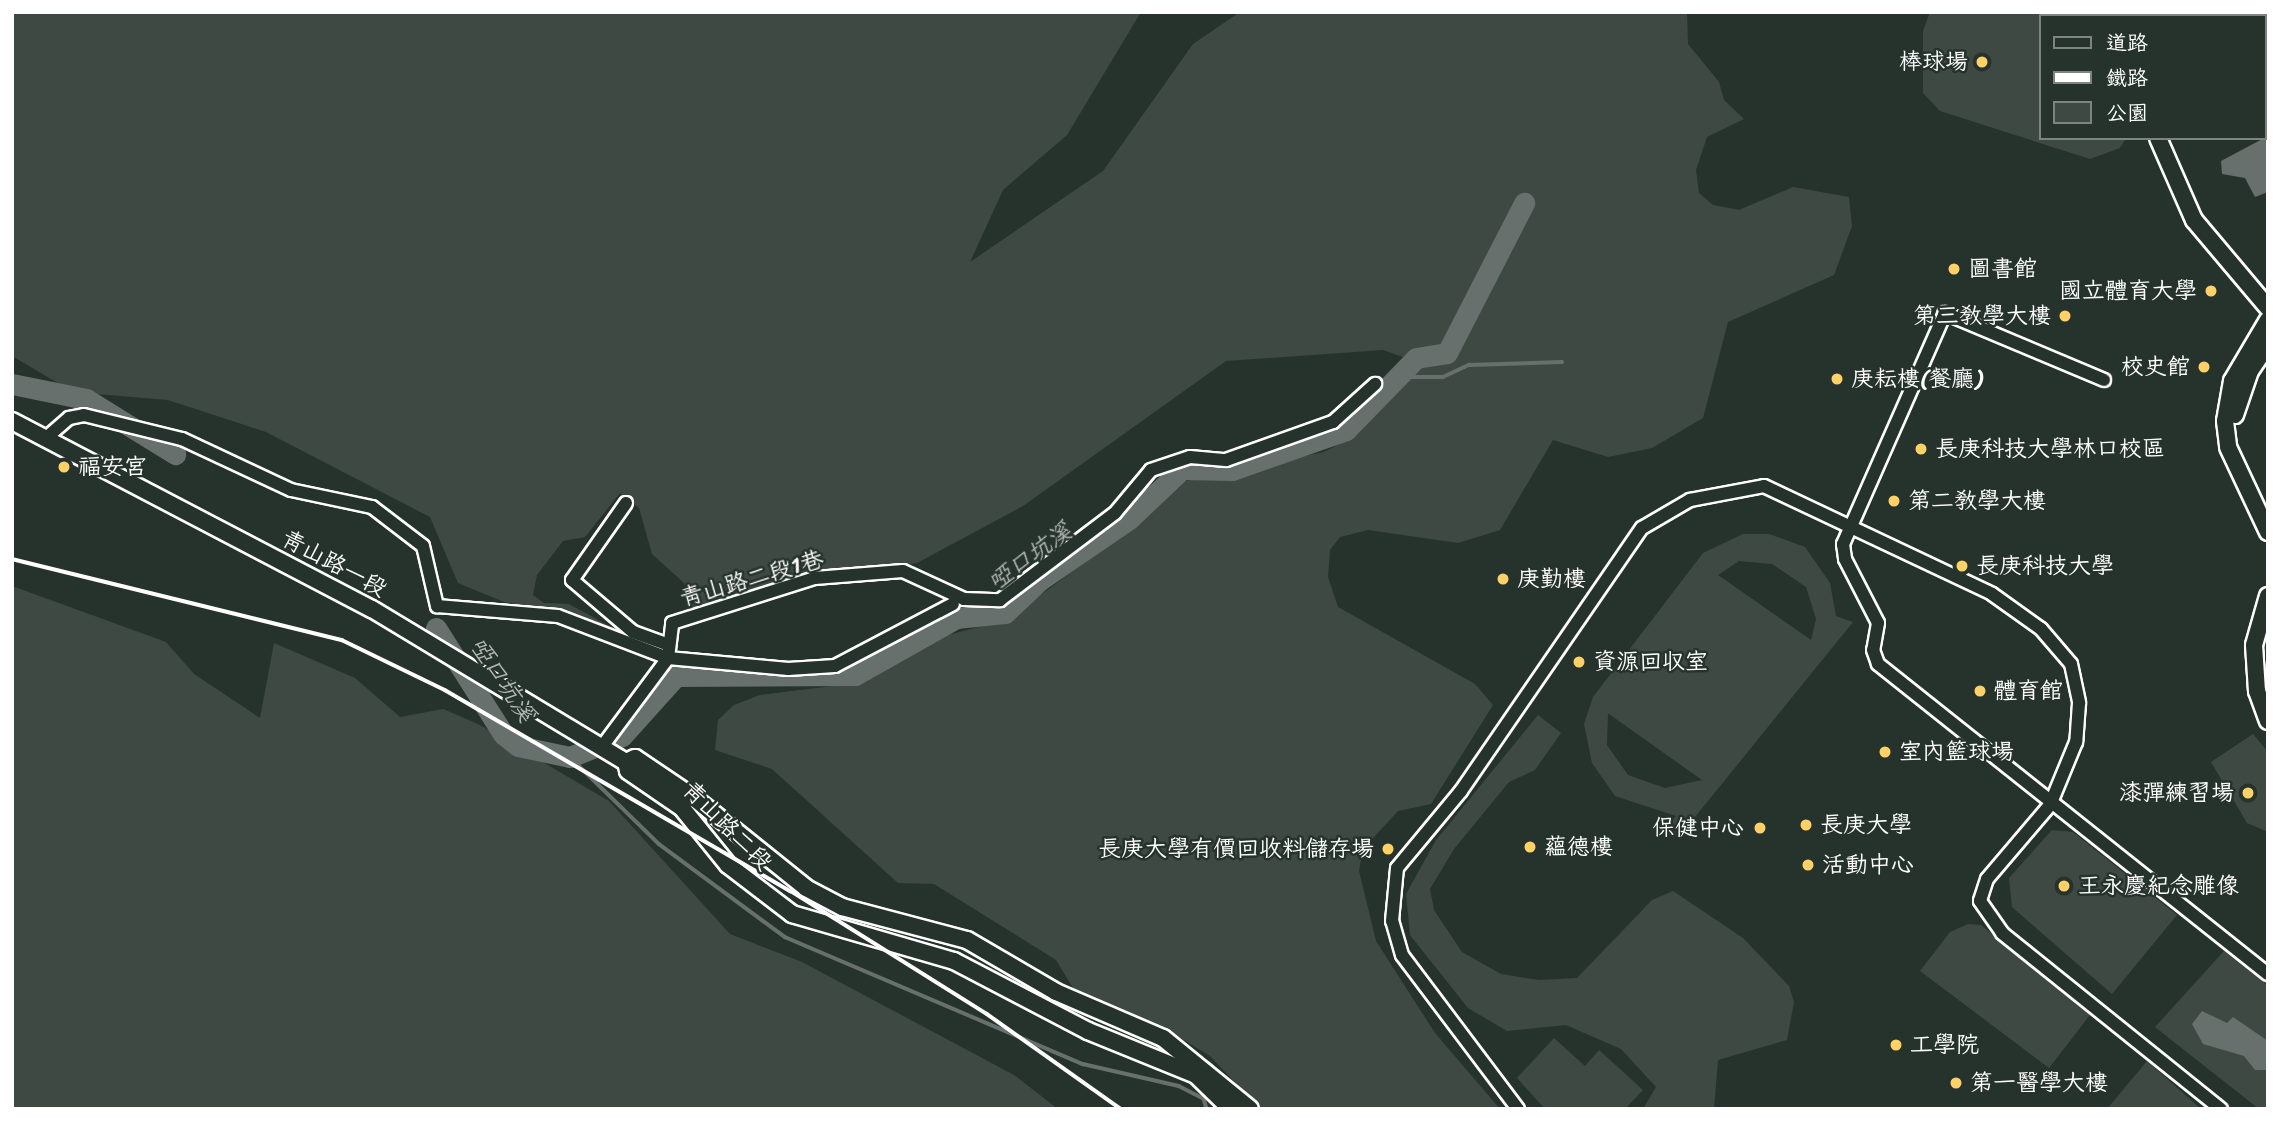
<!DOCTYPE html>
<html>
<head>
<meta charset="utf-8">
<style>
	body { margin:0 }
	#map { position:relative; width:2280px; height:1121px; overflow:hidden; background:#26332d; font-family:Sriracha,"LXGW WenKai TC",sans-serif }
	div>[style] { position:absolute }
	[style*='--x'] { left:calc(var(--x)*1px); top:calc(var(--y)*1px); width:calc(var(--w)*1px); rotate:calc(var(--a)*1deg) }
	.green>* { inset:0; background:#3e4944 }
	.water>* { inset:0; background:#67706c }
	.stream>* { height:3.5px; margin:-1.75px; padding:0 1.75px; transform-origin:1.75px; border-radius:1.75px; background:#67706c }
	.river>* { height:21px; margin:-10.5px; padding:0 10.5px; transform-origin:10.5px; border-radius:10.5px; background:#67706c }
	.roads { filter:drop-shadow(2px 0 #fff) drop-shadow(-2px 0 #fff) drop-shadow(0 2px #fff) drop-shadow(0 -2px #fff) }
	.minor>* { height:12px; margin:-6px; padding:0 6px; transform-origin:6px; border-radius:6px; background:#26332d }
	.tertiary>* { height:16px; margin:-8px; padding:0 8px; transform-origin:8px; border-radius:8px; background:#26332d }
	.rail>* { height:3.5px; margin:-1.75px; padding:0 1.75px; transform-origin:1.75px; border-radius:1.75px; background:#fff }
	.dots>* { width:19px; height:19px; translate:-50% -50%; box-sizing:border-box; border:4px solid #26332d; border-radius:50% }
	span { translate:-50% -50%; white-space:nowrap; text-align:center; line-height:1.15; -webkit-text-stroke:5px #26332d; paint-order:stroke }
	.poi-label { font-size:23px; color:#fff }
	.right { translate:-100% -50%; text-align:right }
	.left { translate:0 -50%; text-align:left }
	.street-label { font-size:23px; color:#fff }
	.water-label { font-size:24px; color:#b3b8b6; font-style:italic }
	.frame { position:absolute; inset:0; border:14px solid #fff; pointer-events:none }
	.legend { position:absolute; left:2039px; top:14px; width:228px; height:126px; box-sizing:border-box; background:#26332d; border:2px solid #7d8581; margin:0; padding:9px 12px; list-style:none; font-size:21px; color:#fff }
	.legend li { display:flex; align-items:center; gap:14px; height:35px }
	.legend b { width:35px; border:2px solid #7d8581 }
</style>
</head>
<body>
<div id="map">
	<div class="green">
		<div style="clip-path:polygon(12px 12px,1141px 12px,1067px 135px,1003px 190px,970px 262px,1103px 171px,1193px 44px,1240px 12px,1687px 12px,1688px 44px,1719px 82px,1724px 100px,1744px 119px,1707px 137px,1696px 170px,1699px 193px,1713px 205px,1739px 210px,1793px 187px,1849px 197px,1852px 226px,1834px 275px,1728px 322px,1703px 418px,1652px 448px,1608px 457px,1553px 440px,1500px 530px,1458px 543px,1368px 530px,1340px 537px,1330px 550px,1328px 577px,1338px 607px,1475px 684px,1493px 705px,1431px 804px,1398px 811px,1363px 849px,1359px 871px,1376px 941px,1435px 1033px,1500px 1109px,1260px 1109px,1210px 1056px,1166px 1029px,1076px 993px,1056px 960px,934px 884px,898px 883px,772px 769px,715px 750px,718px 720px,734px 705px,760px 695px,857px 683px,944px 636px,1006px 620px,1119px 538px,1181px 482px,1324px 452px,1351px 438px,1420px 363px,1383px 350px,1226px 361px,1023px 506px,917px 563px,816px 576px,693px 610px,684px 583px,652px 554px,639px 508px,620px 493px,585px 537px,563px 541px,537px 575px,533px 595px,544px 603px,569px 604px,644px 645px,617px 641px,574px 614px,504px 602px,458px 583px,430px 517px,266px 432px,168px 400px,73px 392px,12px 356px)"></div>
		<div style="clip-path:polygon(1930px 12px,2138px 12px,2040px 16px,2040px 138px,2126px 138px,2120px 148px,2090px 159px,1940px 111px,1923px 93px,1923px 31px)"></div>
		<div style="clip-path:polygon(evenodd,1743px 534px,1769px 534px,1805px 547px,1830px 583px,1836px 616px,1853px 622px,1678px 838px,1666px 828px,1676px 816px,1615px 796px,1592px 763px,1584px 724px,1593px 697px,1703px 553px,1743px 534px,1739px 561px,1772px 564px,1806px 587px,1816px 619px,1811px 640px,1718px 575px,1739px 561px,1743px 534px,1608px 714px,1609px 714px,1702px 780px,1665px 788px,1628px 775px,1607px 745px,1608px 714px)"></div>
		<div style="clip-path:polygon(12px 586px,166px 642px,194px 674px,260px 718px,274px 643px,355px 678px,400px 717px,443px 709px,478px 724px,609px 801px,730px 934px,802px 962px,1014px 1075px,1058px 1109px,12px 1109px)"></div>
		<div style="clip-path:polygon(1538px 715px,1561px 733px,1535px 770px,1509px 782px,1454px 849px,1430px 889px,1434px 910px,1462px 952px,1501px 974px,1539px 980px,1577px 978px,1652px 900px,1673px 891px,1743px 938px,1789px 986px,1794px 1002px,1787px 1040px,1718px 1060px,1714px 1109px,1643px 1109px,1656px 1087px,1621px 1049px,1566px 1025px,1507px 1031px,1468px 1008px,1410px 935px,1406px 894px,1436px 840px)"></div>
		<div style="clip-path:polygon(2253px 734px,2268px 752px,2268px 832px,2247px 823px,2211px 762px)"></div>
		<div style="clip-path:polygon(2052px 830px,2073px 832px,2177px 915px,2112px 994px,2012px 907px,2009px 878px)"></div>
		<div style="clip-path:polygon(1968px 924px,1981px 925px,2090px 1015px,2049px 1068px,1920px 971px,1950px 932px)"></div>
		<div style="clip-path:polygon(2224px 951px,2268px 986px,2268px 1109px,2259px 1109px,2155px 1027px)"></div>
		<div style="clip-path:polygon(1554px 1038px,1585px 1066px,1599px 1050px,1643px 1090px,1625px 1109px,1545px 1109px,1517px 1078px)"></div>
		<div style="clip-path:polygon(2147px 1061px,2201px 1109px,2107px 1109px)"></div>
	</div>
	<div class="water">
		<div style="clip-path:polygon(2268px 136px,2268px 192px,2255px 197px,2245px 178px,2222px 174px,2221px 161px)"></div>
		<div style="clip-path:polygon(2202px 1011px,2227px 1023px,2233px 1017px,2268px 1041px,2268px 1070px,2255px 1070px,2244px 1056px,2203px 1044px,2192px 1024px)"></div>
	</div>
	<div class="stream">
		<div style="--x:1394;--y:377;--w:49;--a:0"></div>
		<div style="--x:1443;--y:377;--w:29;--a:-25"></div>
		<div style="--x:1469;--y:365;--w:93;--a:-1.8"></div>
		<div style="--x:570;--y:757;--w:124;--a:44.3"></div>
		<div style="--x:659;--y:844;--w:157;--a:36.4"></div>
		<div style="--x:785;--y:937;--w:324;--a:23.1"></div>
		<div style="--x:1083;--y:1064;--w:98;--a:12.9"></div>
		<div style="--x:1179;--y:1086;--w:28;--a:27"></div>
		<div style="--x:1204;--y:1099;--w:10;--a:73"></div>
		<div style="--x:1209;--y:1063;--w:25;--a:43"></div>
	</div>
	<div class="river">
		<div style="--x:12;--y:384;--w:76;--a:11.5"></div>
		<div style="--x:86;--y:399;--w:105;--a:31.7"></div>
		<div style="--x:436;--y:628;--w:125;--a:57.7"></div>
		<div style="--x:503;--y:734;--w:19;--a:39"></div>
		<div style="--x:518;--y:746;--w:53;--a:11.9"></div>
		<div style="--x:570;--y:757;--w:56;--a:-22"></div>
		<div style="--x:622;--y:736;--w:81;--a:-48"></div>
		<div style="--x:676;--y:676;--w:179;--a:-0.3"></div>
		<div style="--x:855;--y:675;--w:116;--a:-29.4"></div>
		<div style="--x:956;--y:618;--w:49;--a:-5.8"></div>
		<div style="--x:1005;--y:613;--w:48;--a:-43.3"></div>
		<div style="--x:1040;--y:580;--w:108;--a:-34.4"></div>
		<div style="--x:1129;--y:519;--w:73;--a:-43.3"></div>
		<div style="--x:1182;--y:469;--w:50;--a:1.1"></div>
		<div style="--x:1232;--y:470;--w:121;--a:-19.3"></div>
		<div style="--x:1346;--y:430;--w:100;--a:-45.8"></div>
		<div style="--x:1416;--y:358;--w:31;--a:-9"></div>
		<div style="--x:1447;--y:353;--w:169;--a:-62.8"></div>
	</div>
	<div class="roads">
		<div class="minor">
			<div style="--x:2104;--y:380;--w:173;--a:-157.2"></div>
			<div style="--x:1945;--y:313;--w:253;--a:113.8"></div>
			<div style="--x:1843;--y:544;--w:15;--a:82"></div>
			<div style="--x:1845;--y:559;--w:72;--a:62.7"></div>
			<div style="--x:1878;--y:623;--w:27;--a:100"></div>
			<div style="--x:1873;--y:650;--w:15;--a:70"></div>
			<div style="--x:1878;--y:664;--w:498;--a:38.5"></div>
			<div style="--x:46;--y:438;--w:30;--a:-41"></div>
			<div style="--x:69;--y:418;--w:15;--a:-11"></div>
			<div style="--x:84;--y:415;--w:101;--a:13.8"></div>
			<div style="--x:182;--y:439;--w:120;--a:25.1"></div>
			<div style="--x:291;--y:490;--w:83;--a:11.9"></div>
			<div style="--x:372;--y:507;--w:64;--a:37.4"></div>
			<div style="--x:423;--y:546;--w:62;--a:76.9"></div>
			<div style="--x:437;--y:606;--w:121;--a:4.7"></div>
			<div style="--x:558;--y:616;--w:118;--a:20.9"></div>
			<div style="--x:668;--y:658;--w:121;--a:5.2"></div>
			<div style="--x:788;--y:669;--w:47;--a:-3.7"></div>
			<div style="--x:835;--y:666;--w:133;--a:-27.7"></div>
			<div style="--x:626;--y:503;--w:94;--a:125"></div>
			<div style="--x:572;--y:580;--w:80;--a:40.4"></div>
			<div style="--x:633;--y:632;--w:35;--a:20"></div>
			<div style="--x:601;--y:748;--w:112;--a:-53.3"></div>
			<div style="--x:668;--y:658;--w:35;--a:-83"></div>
			<div style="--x:672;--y:623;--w:150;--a:-17.5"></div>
			<div style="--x:815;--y:578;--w:88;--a:-4.5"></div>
			<div style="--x:903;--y:571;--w:67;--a:24.7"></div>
			<div style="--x:964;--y:599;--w:36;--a:2"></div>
			<div style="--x:1000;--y:600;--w:144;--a:-37.1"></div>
			<div style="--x:1115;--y:513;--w:56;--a:-50.1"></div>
			<div style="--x:1151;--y:470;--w:41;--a:-18.4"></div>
			<div style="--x:1190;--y:457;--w:36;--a:5"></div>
			<div style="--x:1226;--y:460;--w:114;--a:-19.6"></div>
			<div style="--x:1333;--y:422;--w:57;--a:-42.1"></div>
			<div style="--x:1518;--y:1109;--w:193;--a:-127"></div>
			<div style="--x:1402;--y:955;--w:35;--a:-106"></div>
			<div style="--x:1392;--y:921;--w:53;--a:-84.6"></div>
			<div style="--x:1397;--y:868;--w:100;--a:-50.3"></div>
			<div style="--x:1461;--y:791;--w:319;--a:-55.5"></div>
			<div style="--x:1642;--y:528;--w:56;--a:-30.3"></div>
			<div style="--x:1690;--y:500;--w:75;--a:-10.7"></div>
			<div style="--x:1764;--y:486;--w:252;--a:25.3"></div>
			<div style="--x:1992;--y:594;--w:60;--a:35.5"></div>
			<div style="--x:2041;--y:629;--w:46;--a:49.4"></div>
			<div style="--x:2071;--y:664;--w:40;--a:78"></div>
			<div style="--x:2079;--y:703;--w:39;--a:94"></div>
			<div style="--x:2076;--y:742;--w:68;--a:112.4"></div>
			<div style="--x:2050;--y:805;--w:97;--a:130.4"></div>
			<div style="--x:1987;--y:879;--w:23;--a:108"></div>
			<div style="--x:1980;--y:901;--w:39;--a:55"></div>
			<div style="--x:2002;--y:933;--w:281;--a:38.8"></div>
		</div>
		<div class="tertiary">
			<div style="--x:2172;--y:16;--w:4;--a:-90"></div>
			<div style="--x:2158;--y:138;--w:90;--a:66.3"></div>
			<div style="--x:2194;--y:220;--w:115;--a:49.9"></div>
			<div style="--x:2268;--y:320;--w:71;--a:120.5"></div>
			<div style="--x:2232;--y:381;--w:41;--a:99.9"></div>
			<div style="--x:2225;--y:421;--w:26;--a:83"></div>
			<div style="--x:2228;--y:447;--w:94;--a:64.8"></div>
			<div style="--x:2235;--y:415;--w:46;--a:-71.2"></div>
			<div style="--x:2250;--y:371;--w:32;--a:-56"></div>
			<div style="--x:12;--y:421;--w:406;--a:27.6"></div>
			<div style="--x:372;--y:609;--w:297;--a:31.1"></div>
			<div style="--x:2268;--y:596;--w:51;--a:105.9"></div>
			<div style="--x:2254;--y:645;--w:46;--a:86.3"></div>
			<div style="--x:2257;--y:691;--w:32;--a:70"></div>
			<div style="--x:626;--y:762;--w:10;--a:-24"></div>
			<div style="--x:635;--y:758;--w:70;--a:33.9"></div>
			<div style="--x:693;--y:797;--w:145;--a:38.8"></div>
			<div style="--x:806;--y:888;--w:41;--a:27.8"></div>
			<div style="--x:842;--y:907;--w:129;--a:14.8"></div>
			<div style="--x:967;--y:940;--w:103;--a:30.3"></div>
			<div style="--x:1056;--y:992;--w:116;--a:23.3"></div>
			<div style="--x:1163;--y:1038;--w:112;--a:39.2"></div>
			<div style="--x:626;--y:762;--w:9;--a:77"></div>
			<div style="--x:628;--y:771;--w:65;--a:34.4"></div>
			<div style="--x:682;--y:808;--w:73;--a:51.1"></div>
			<div style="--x:728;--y:865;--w:81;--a:37.4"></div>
			<div style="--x:792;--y:914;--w:169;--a:16.2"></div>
			<div style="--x:954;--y:961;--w:151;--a:27.6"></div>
			<div style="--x:1088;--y:1031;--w:117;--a:22.2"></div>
			<div style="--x:1196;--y:1075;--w:49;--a:44.2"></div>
		</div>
	</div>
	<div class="rail">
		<div style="--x:12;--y:559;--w:340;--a:13.8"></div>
		<div style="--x:342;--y:640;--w:114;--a:25.9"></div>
		<div style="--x:445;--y:690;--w:400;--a:30.2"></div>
		<div style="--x:791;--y:891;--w:231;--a:32.1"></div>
		<div style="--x:987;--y:1014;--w:164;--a:35.3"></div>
	</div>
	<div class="dots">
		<div style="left:1982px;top:62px;background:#ffd166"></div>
		<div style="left:1954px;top:269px;background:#ffd166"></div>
		<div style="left:2211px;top:291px;background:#ffd166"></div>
		<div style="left:2065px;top:316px;background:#ffd166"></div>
		<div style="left:2204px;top:367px;background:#ffd166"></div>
		<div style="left:1837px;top:379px;background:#ffd166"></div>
		<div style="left:1921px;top:449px;background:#ffd166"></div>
		<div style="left:64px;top:467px;background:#ffd166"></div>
		<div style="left:1894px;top:501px;background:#ffd166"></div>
		<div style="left:1962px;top:566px;background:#ffd166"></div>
		<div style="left:1503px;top:579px;background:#ffd166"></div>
		<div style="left:1579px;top:662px;background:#ffd166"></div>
		<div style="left:1980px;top:691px;background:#ffd166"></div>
		<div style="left:1885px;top:752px;background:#ffd166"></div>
		<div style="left:2248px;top:793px;background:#ffd166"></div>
		<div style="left:1806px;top:825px;background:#ffd166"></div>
		<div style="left:1760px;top:828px;background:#ffd166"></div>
		<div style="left:1530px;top:847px;background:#ffd166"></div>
		<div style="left:1388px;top:849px;background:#ffd166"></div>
		<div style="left:1808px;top:865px;background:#ffd166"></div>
		<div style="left:2064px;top:886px;background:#ffd166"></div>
		<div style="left:1896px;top:1045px;background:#ffd166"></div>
		<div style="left:1956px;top:1083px;background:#ffd166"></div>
	</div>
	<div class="poi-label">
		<span class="right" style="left:1968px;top:62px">棒球場</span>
		<span class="left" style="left:1968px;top:269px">圖書館</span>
		<span class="right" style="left:2197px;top:291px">國立體育大學</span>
		<span class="right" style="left:2051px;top:316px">第三教學大樓</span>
		<span class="right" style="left:2190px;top:367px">校史館</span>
		<span class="left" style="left:1851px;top:379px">庚耘樓(餐廳)</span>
		<span class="left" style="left:1935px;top:449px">長庚科技大學林口校區</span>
		<span class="left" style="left:78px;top:467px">福安宮</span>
		<span class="left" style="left:1908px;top:501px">第二教學大樓</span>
		<span class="left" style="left:1976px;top:566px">長庚科技大學</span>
		<span class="left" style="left:1517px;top:579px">庚勤樓</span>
		<span class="left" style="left:1593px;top:662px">資源回収室</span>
		<span class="left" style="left:1994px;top:691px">體育館</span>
		<span class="left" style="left:1899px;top:752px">室內籃球場</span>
		<span class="right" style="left:2234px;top:793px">漆彈練習場</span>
		<span class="left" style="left:1820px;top:825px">長庚大學</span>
		<span class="right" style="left:1744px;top:828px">保健中心</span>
		<span class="left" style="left:1544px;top:847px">蘊德樓</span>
		<span class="right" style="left:1374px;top:849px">長庚大學有價回收料儲存場</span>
		<span class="left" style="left:1822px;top:865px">活動中心</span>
		<span class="left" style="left:2078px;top:886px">王永慶紀念雕像</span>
		<span class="left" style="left:1910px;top:1045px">工學院</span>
		<span class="left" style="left:1970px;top:1083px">第一醫學大樓</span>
	</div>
	<div class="street-label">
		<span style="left:334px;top:564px;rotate:28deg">青山路一段</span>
		<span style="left:752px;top:579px;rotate:-16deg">青山路二段1巷</span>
		<span style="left:727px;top:826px;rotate:45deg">青山路二段</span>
	</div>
	<div class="water-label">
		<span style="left:1030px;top:557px;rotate:-36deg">啞口坑溪</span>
		<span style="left:502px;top:680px;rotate:56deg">啞口坑溪</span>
	</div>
	<div class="frame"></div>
	<ul class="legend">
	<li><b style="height:9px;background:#26332d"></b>道路</li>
	<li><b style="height:9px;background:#fff"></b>鐵路</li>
	<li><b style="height:19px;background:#3e4944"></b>公園</li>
	</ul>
</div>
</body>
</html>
